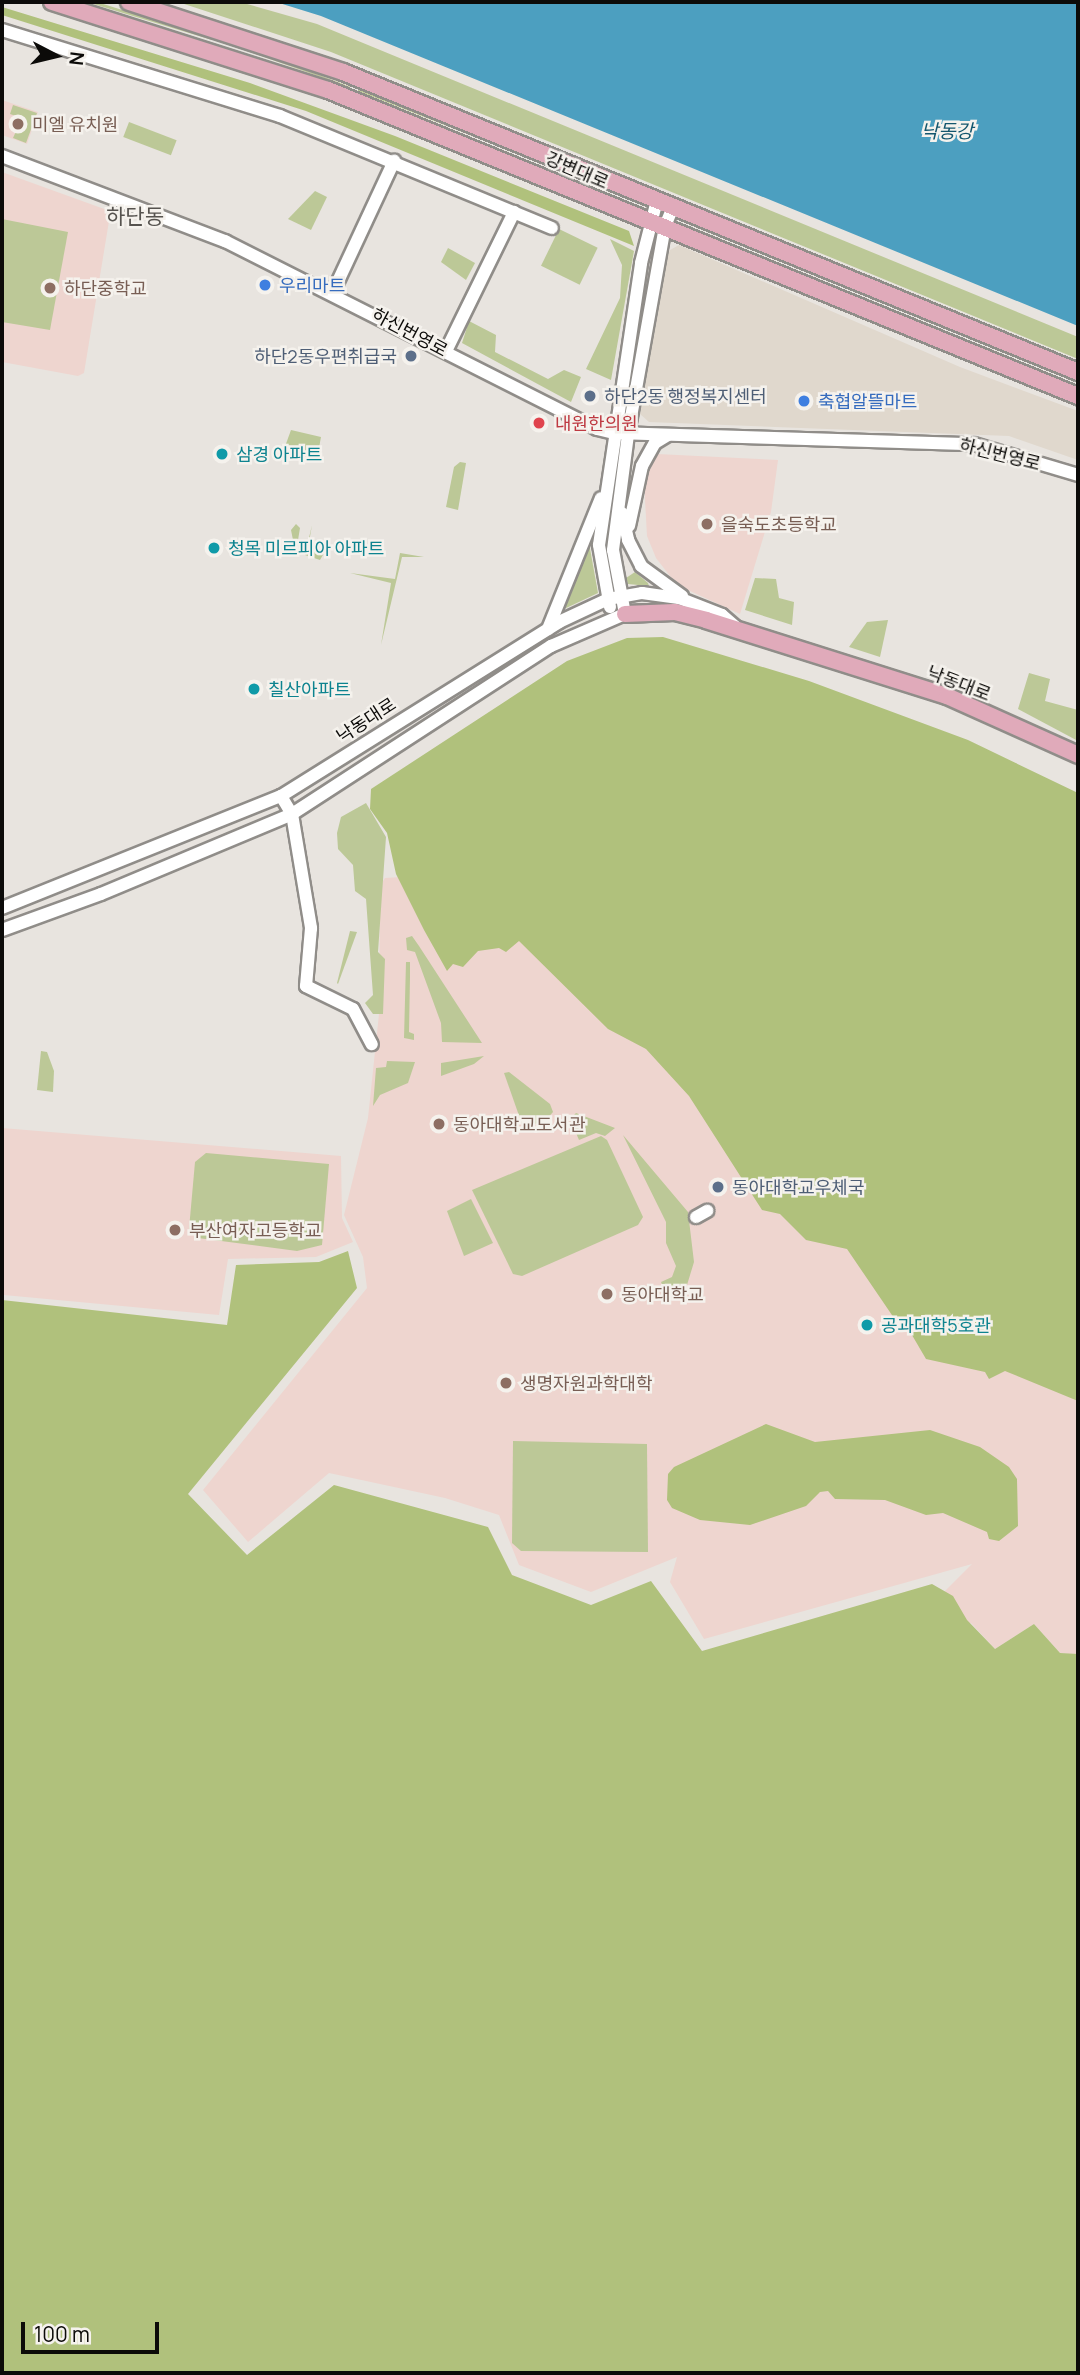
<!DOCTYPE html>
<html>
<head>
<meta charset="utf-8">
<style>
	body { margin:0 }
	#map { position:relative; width:1080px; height:2375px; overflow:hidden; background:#e8e4df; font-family:Manrope,"Noto Sans KR",sans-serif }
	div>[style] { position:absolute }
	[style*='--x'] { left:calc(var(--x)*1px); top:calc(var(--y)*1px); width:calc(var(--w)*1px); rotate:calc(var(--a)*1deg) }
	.built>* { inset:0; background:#e0d8cd }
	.education>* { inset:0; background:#eed5cf }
	.green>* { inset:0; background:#bcc897; transform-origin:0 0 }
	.forest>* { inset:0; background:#b0c17c }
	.water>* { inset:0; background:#4c9fc0 }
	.roads { filter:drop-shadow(2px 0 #908d89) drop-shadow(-2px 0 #908d89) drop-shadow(0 2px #908d89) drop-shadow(0 -2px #908d89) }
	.minor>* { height:12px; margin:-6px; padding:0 6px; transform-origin:6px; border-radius:6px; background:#fff }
	.major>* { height:16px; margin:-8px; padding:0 8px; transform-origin:8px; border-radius:8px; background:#e0aaba }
	.dots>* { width:19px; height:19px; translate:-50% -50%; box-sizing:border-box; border:4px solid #f5f2ed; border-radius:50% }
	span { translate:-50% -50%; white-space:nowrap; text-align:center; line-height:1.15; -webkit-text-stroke:5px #f5f2ed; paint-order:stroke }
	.education-label { font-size:18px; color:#785e54 }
	.left { translate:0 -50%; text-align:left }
	.street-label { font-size:18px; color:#0c0b09 }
	.shop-label { font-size:18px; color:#366cbe }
	.service-label { font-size:18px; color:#4e5e75 }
	.right { translate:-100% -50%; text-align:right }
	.health-label { font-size:18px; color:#be3a42 }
	.culture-label { font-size:18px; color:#0d838f }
	.water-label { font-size:19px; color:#13566e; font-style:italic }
	.quarter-label { font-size:21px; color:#56534f }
	.frame { position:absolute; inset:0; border:4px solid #0c0b09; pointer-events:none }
	.north { position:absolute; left:21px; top:21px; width:70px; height:70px; -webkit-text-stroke:5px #f5f2ed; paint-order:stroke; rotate:97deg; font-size:19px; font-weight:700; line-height:28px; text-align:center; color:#0c0b09 }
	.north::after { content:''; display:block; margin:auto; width:24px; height:32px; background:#0c0b09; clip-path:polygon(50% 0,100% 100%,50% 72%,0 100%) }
	.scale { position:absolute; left:21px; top:2322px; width:138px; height:32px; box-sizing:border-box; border:4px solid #0c0b09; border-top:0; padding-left:9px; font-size:21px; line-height:24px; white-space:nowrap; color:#0c0b09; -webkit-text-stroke:5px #f5f2ed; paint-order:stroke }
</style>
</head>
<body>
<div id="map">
	<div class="built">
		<div style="clip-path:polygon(679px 245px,960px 367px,1078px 411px,1078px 460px,1009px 436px,649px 422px,640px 414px,661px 274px,670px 250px)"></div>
	</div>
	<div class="education">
		<div style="clip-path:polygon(2px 100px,38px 112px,27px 144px,2px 135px)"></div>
		<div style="clip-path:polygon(2px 172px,107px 210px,110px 215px,84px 373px,78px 376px,2px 362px)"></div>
		<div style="clip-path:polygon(657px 454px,778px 460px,771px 512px,740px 614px,677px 585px,656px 558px,647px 536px,644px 481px)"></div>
		<div style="clip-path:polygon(452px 874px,1007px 1369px,1078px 1398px,1076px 1655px,1060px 1653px,1034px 1624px,995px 1649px,971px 1623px,966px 1625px,943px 1593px,972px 1564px,704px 1639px,670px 1582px,677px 1557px,591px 1592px,519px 1565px,499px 1515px,445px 1498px,329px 1473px,248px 1542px,203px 1490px,367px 1288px,363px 1257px,344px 1215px,368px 1118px,379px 1014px,380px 886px,385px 878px)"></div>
		<div style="clip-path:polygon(2px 1128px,341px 1156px,342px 1218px,353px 1242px,316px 1257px,228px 1259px,219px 1315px,4px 1295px)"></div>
	</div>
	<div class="green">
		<div style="clip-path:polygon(87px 2px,97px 2px,214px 39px,212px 40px)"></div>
		<div style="clip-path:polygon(178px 2px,240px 2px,317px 24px,1078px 337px,1078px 359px,331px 52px)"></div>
		<div style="clip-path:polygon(221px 42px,280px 60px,351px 87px,349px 87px)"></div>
		<div style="clip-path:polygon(358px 89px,485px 140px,485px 141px,358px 91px)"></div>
		<div style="clip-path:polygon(13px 105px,37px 113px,26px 143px,13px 138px,22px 118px,10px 114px)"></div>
		<div style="left:129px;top:122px;width:51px;height:16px;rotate:21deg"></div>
		<div style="clip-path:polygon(315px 191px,327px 197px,311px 230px,288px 219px)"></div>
		<div style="clip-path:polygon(2px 219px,68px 232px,50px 330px,2px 322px)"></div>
		<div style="left:559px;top:229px;width:43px;height:41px;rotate:26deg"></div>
		<div style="clip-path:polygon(610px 239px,634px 251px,611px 380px,586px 369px,620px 298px,622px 265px)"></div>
		<div style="clip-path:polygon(448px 248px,475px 263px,466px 280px,441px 262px)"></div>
		<div style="clip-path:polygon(469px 321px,496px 335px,495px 352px,548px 379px,564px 370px,581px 377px,571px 402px,462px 343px)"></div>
		<div style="clip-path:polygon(291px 430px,321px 437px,317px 459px,283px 452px)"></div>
		<div style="clip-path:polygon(460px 462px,466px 463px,458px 510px,446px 507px,454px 467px)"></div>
		<div style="clip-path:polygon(296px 524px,300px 528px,296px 552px,278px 553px,294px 545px,291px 530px)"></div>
		<div style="clip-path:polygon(312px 525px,308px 548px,324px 553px,320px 560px,305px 555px)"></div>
		<div style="clip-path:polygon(589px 543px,598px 593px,564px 609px)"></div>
		<div style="clip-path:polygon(400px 553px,424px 557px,402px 557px,381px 645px,391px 583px,350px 573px,395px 579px)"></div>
		<div style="clip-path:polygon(635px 572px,648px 583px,649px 586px,628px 584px,626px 578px)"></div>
		<div style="clip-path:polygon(755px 578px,776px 579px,779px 598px,794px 602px,792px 625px,745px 610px)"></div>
		<div style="clip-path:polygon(888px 620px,880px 657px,849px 647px,867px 622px)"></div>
		<div style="clip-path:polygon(1029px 673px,1050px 679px,1045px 701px,1078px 710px,1078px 741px,1018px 709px)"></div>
		<div style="clip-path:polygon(366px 803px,386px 837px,378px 952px,385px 959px,383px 1014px,373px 1014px,365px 1003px,373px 995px,366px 899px,355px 891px,353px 865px,338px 849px,337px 833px,341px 817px)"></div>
		<div style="clip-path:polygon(350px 931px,357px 932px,338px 984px,337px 983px)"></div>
		<div style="clip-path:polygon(412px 936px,419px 946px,482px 1043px,442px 1042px,441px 1023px,415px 952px,407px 950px,406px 938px)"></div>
		<div style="clip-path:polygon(406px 962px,410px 962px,410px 977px,409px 1032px,414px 1034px,414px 1040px,404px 1038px)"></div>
		<div style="clip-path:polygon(41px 1051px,47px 1052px,54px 1071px,53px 1092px,37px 1090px)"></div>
		<div style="clip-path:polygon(484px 1056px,474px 1064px,441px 1076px,441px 1063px)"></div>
		<div style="clip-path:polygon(387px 1061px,415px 1062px,408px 1083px,380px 1095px,373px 1106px,376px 1068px,386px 1067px)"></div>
		<div style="clip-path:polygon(509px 1072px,550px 1104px,553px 1112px,545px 1121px,523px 1127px,504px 1073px)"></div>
		<div style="clip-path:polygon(576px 1113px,615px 1128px,605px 1136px,596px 1133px,579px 1140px,570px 1119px)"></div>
		<div style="clip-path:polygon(623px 1135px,688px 1212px,694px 1262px,687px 1285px,667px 1296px,661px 1282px,672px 1277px,676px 1266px,666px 1243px,666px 1222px)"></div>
		<div style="clip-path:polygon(601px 1136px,607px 1140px,643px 1217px,638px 1225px,522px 1276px,513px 1274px,472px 1190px)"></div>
		<div style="clip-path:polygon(206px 1153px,329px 1164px,322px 1245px,297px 1251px,198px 1238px,189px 1229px,195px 1162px)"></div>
		<div style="clip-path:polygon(471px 1199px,493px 1243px,464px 1256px,447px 1211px)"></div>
		<div style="clip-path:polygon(513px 1441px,647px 1444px,648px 1552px,521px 1551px,512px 1543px)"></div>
	</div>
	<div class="forest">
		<div style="clip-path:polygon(2px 7px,250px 83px,395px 136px,629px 231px,634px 246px,306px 111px,2px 15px)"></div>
		<div style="clip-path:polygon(663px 637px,809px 681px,968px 740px,1078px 793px,1078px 1401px,1005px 1371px,989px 1379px,985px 1372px,926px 1359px,902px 1318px,896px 1321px,847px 1249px,806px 1240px,780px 1214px,762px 1210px,689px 1096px,646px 1049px,608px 1029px,519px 941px,506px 952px,499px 948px,478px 951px,463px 967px,453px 964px,447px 971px,424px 930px,396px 874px,387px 833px,370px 809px,371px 789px,567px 661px,627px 638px)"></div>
		<div style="clip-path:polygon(348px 1251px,357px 1288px,188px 1494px,247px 1555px,334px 1485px,488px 1527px,512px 1575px,591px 1605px,651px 1581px,702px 1651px,932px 1584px,953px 1596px,967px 1620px,995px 1649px,1034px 1624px,1060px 1653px,1078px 1654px,1078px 2373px,2px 2373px,2px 1300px,227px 1325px,236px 1265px,319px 1262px)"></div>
		<div style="clip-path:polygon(766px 1424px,815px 1442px,930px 1430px,980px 1447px,1009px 1467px,1017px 1479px,1018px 1526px,999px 1541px,989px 1539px,987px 1532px,943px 1513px,926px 1515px,885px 1500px,835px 1499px,828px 1491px,820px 1492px,806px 1506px,750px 1525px,700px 1520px,672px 1508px,667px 1500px,668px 1474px,674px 1467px)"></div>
	</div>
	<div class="water">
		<div style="clip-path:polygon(276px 2px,1078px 2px,1078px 326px,321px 16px)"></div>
	</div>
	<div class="roads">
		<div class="minor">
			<div style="--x:2;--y:30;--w:291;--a:17.2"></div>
			<div style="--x:280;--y:116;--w:294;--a:22.4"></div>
			<div style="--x:2;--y:156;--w:239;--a:20.9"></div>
			<div style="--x:225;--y:241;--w:417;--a:26.8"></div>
			<div style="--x:597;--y:429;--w:17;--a:13"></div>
			<div style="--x:614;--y:433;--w:360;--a:1.8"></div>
			<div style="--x:974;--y:444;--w:109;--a:16.6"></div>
			<div style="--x:333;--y:292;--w:145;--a:-65"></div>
			<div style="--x:446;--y:351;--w:155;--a:-63.9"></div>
			<div style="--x:622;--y:513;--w:28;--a:77"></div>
			<div style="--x:628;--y:540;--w:29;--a:63"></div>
			<div style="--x:641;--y:566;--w:51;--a:36.2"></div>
			<div style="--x:629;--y:526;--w:61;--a:-77.8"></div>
			<div style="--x:642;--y:466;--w:26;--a:-61"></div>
			<div style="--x:655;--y:443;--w:15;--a:-32"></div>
			<div style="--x:610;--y:607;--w:63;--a:-100.1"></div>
			<div style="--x:599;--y:545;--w:285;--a:-81.5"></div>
			<div style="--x:641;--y:263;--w:65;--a:-75.7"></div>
			<div style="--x:548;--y:629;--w:141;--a:-68"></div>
			<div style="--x:281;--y:796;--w:21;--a:59"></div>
			<div style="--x:292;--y:814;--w:116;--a:80.5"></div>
			<div style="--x:311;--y:928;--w:58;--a:94.9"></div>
			<div style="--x:306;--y:986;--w:52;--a:26.1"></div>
			<div style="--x:353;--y:1009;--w:40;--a:62"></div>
			<div style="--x:2;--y:908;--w:301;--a:-21.9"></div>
			<div style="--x:281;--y:796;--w:328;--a:-32"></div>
			<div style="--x:559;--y:622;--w:54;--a:-25.1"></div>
			<div style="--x:608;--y:599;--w:35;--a:-10"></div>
			<div style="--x:642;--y:593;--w:37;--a:8"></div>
			<div style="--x:679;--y:598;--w:46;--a:21.6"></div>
			<div style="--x:722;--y:615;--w:18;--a:41"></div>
			<div style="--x:2;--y:930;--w:105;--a:-20"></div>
			<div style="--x:101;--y:894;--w:207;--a:-22.7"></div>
			<div style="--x:292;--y:814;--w:309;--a:-33"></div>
			<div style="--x:551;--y:646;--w:81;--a:-23.4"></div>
			<div style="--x:625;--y:614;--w:65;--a:-100.6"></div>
			<div style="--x:613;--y:550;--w:117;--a:-82.6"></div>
			<div style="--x:628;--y:434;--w:211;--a:-79.9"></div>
			<div style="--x:665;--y:226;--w:21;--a:-67"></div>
			<div style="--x:696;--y:1217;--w:13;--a:-29"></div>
		</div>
		<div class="major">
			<div style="--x:52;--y:2;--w:290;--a:17.7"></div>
			<div style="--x:328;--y:90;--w:810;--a:22.2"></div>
			<div style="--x:129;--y:2;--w:225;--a:18.1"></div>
			<div style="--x:343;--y:72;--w:794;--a:22.2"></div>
			<div style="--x:625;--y:614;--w:50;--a:-2.3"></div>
			<div style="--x:675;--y:612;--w:32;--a:14"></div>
			<div style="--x:706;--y:620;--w:253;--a:17.5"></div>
			<div style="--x:947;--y:696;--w:144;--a:24.2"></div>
		</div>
	</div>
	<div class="dots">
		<div style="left:18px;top:124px;background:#8d6e63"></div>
		<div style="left:265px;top:285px;background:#3f7fe0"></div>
		<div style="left:50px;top:288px;background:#8d6e63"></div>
		<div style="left:411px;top:356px;background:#5c6f8a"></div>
		<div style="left:590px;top:396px;background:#5c6f8a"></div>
		<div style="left:804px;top:401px;background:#3f7fe0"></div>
		<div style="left:539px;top:423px;background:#e0444e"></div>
		<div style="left:222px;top:454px;background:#0f9aa8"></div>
		<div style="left:707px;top:524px;background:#8d6e63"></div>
		<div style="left:214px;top:548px;background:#0f9aa8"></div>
		<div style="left:254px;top:689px;background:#0f9aa8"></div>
		<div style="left:439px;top:1124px;background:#8d6e63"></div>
		<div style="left:718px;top:1187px;background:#5c6f8a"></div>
		<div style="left:175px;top:1230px;background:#8d6e63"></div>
		<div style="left:607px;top:1294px;background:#8d6e63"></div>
		<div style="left:867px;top:1325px;background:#0f9aa8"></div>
		<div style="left:506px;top:1383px;background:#8d6e63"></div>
	</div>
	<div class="education-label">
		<span class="left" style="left:32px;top:124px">미엘 유치원</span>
		<span class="left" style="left:64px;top:288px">하단중학교</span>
		<span class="left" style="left:721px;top:524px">을숙도초등학교</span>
		<span class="left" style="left:453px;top:1124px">동아대학교도서관</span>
		<span class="left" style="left:189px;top:1230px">부산여자고등학교</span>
		<span class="left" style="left:621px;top:1294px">동아대학교</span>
		<span class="left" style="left:520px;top:1383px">생명자원과학대학</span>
	</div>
	<div class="street-label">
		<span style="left:577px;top:170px;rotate:23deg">강변대로</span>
		<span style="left:410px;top:332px;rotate:28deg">하신번영로</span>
		<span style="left:1000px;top:454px;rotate:14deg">하신번영로</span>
		<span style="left:959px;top:683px;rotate:21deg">낙동대로</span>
		<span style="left:366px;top:720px;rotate:-33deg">낙동대로</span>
	</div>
	<div class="shop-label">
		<span class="left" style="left:279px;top:285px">우리마트</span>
		<span class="left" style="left:818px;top:401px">축협알뜰마트</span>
	</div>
	<div class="service-label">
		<span class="right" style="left:397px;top:356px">하단2동우편취급국</span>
		<span class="left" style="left:604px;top:396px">하단2동 행정복지센터</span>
		<span class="left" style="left:732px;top:1187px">동아대학교우체국</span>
	</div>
	<div class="health-label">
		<span class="left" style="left:555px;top:423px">내원한의원</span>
	</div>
	<div class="culture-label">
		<span class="left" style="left:236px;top:454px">삼경 아파트</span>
		<span class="left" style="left:228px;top:548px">청목 미르피아 아파트</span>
		<span class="left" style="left:268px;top:689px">칠산아파트</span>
		<span class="left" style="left:881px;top:1325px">공과대학5호관</span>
	</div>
	<div class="water-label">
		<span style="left:947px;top:132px">낙동강</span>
	</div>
	<div class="quarter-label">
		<span style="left:135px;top:216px">하단동</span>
	</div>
	<div class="frame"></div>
	<div class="north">N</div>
	<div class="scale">100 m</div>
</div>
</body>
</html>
